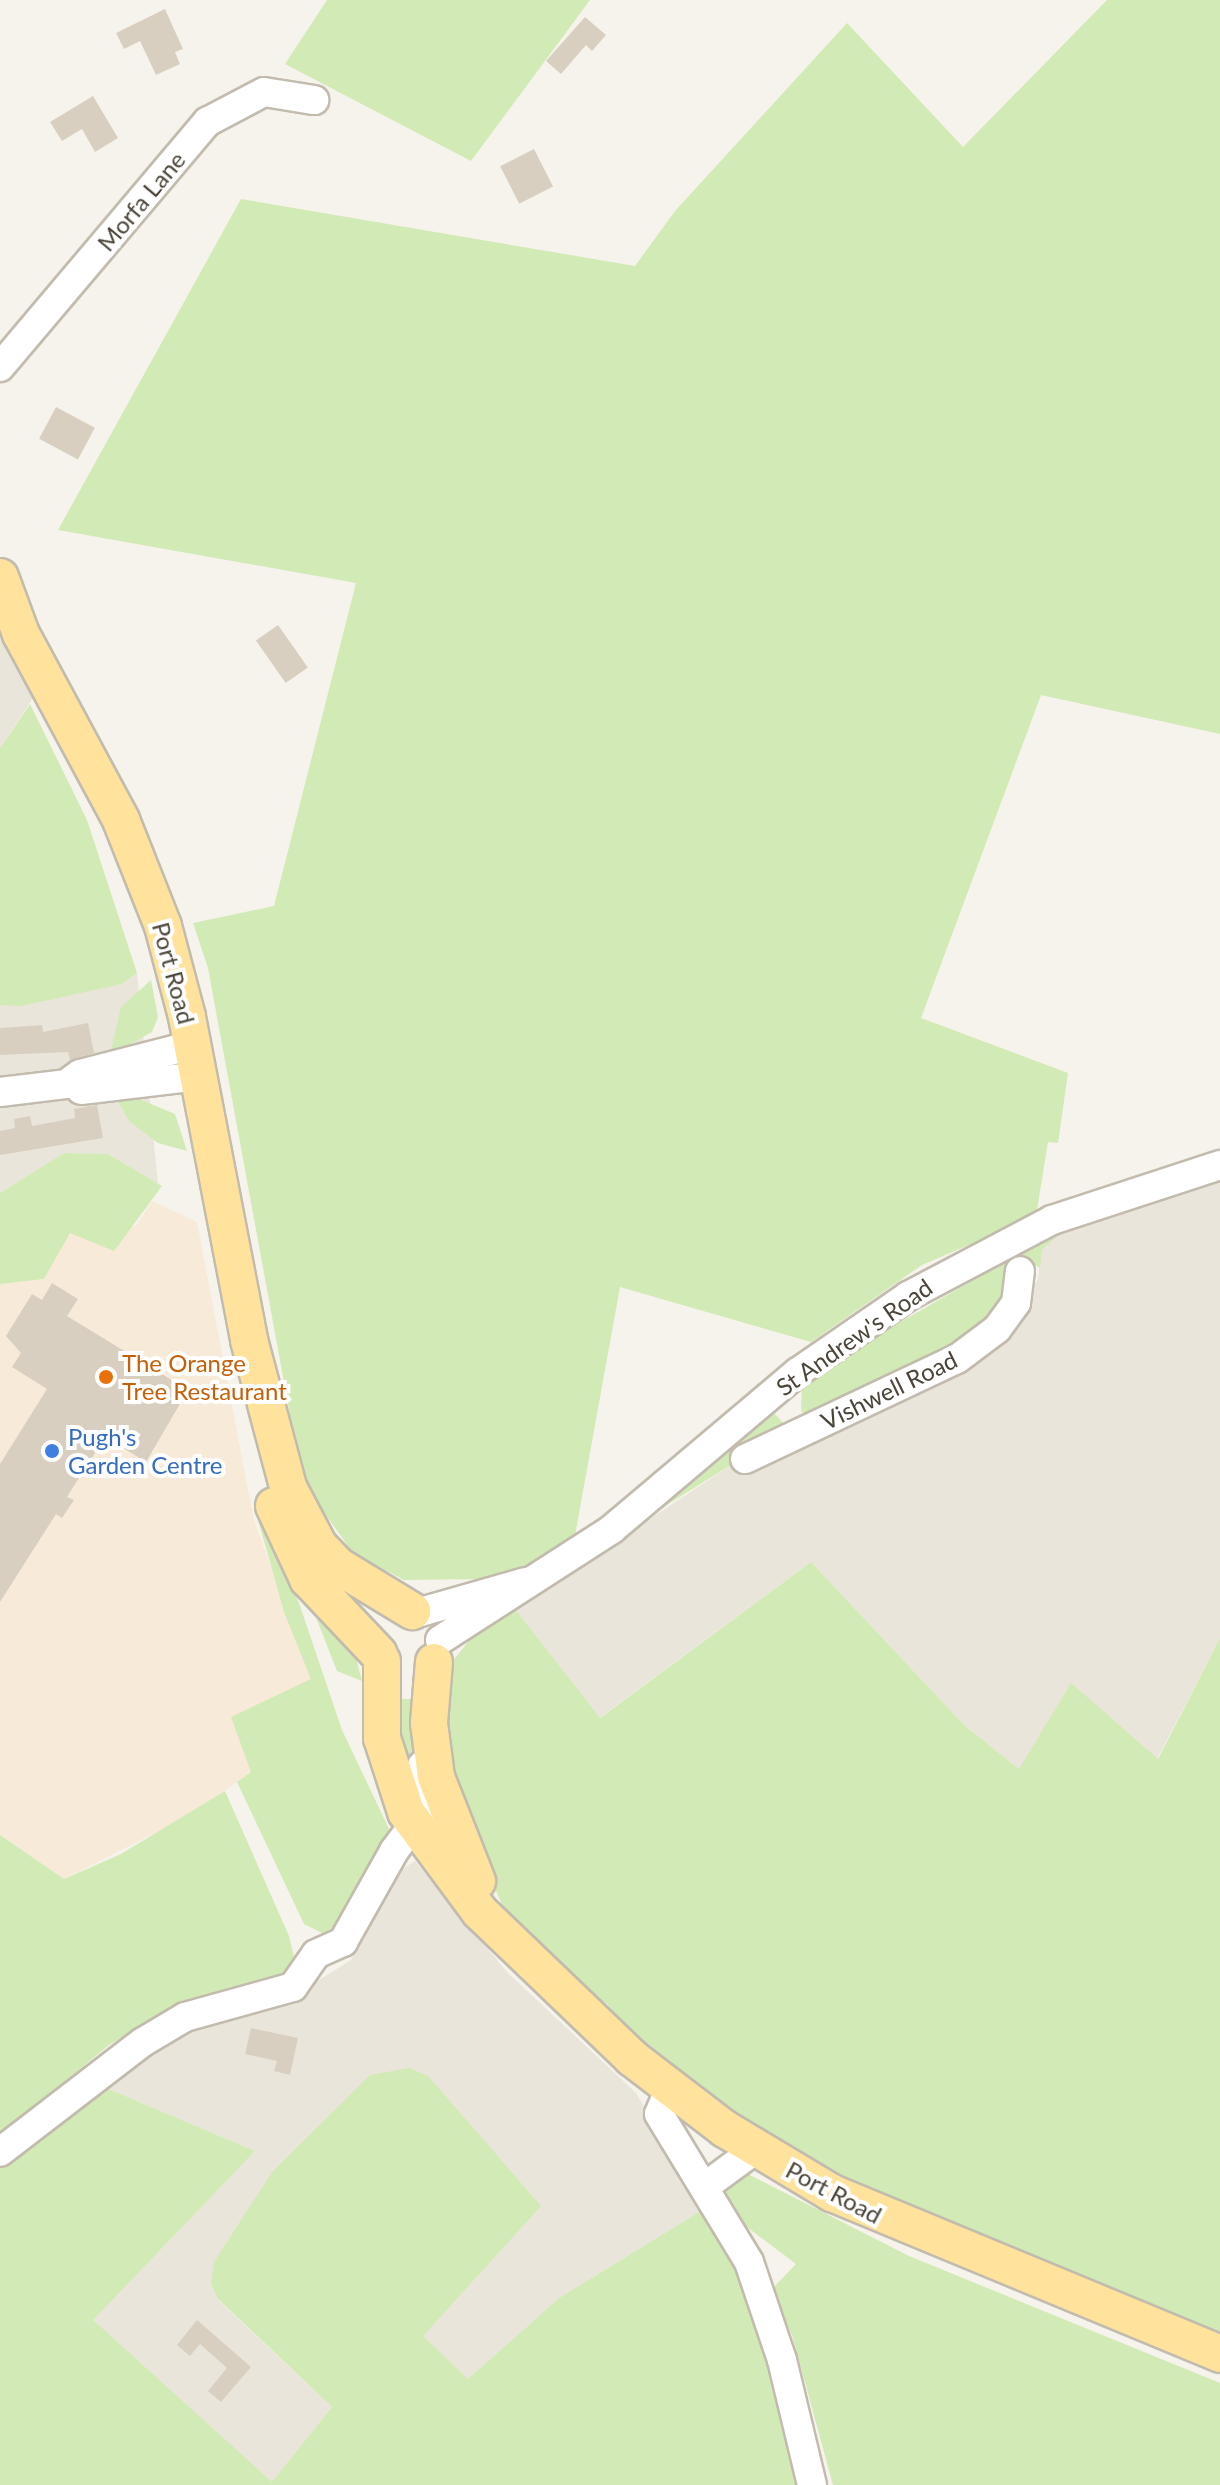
<!DOCTYPE html>
<html>
<head>
<meta charset="utf-8">
<style>
	body { margin:0 }
	#map { position:relative; width:1220px; height:2485px; overflow:hidden; background:#f6f3ec; font-family:Lato,sans-serif }
	div>[style] { position:absolute }
	[style*='--x'] { left:calc(var(--x)*1px); top:calc(var(--y)*1px); width:calc(var(--w)*1px); rotate:calc(var(--a)*1deg) }
	.residential>* { inset:0; background:#eae5da }
	.commercial>* { inset:0; background:#f7ead8 }
	.green>* { inset:0; background:#d2eab5 }
	.building>* { inset:0; background:#d8cfc1; transform-origin:0 0 }
	.roads { filter:drop-shadow(2px 0 #c2bbae) drop-shadow(-2px 0 #c2bbae) drop-shadow(0 2px #c2bbae) drop-shadow(0 -2px #c2bbae) }
	.minor>* { height:28px; margin:-14px; padding:0 14px; transform-origin:14px; border-radius:14px; background:#fff }
	.major>* { height:36px; margin:-18px; padding:0 18px; transform-origin:18px; border-radius:18px; background:#ffe39c }
	.dots>* { width:22px; height:22px; translate:-50% -50%; box-sizing:border-box; border:4px solid #fff; border-radius:50% }
	span { translate:-50% -50%; white-space:nowrap; text-align:center; line-height:1.15; -webkit-text-stroke:8px #fff; paint-order:stroke }
	.street-label { font-size:24px; color:#4b4439 }
	.food-label { font-size:24px; color:#c56008 }
	.left { translate:0 -50%; text-align:left }
	.shop-label { font-size:24px; color:#366cbe }
</style>
</head>
<body>
<div id="map">
	<div class="residential">
		<div style="clip-path:polygon(0 596px,38px 690px,0 748px)"></div>
		<div style="clip-path:polygon(137px 973px,158px 1184px,108px 1154px,65px 1153px,0 1193px,0 1005px,122px 984px)"></div>
		<div style="clip-path:polygon(1220px 1174px,1220px 1638px,1157px 1759px,1020px 1770px,965px 1726px,811px 1562px,599px 1718px,515px 1609px,734px 1463px,767px 1465px,949px 1379px,1005px 1337px,1038px 1279px,1041px 1250px,1067px 1227px)"></div>
		<div style="clip-path:polygon(415px 1861px,507px 1972px,636px 2093px,704px 2209px,559px 2298px,468px 2379px,422px 2336px,218px 2300px,332px 2407px,272px 2483px,92px 2320px,255px 2151px,99px 2085px,182px 2026px,306px 1988px,351px 1960px,397px 1872px)"></div>
	</div>
	<div class="commercial">
		<div style="clip-path:polygon(152px 1201px,197px 1222px,254px 1521px,312px 1679px,251px 1772px,194px 1813px,64px 1879px,0 1835px,0 1284px,44px 1279px,70px 1232px,136px 1226px)"></div>
	</div>
	<div class="green">
		<div style="clip-path:polygon(327px 0,590px 0,471px 161px,285px 64px)"></div>
		<div style="clip-path:polygon(1107px 0,1220px 0,1220px 734px,1041px 695px,921px 1018px,1068px 1073px,1058px 1143px,1048px 1142px,1036px 1216px,922px 1265px,811px 1342px,620px 1287px,574px 1541px,536px 1570px,481px 1579px,404px 1580px,353px 1553px,313px 1497px,299px 1464px,208px 968px,193px 923px,274px 906px,356px 583px,58px 530px,241px 199px,635px 266px,675px 211px,847px 23px,963px 147px)"></div>
		<div style="clip-path:polygon(30px 704px,87px 820px,137px 973px,122px 984px,21px 1006px,0 1005px,0 748px)"></div>
		<div style="clip-path:polygon(151px 980px,158px 1017px,152px 1032px,110px 1055px,121px 1007px)"></div>
		<div style="clip-path:polygon(134px 1097px,175px 1114px,187px 1151px,158px 1143px,129px 1121px,116px 1098px)"></div>
		<div style="clip-path:polygon(64px 1153px,108px 1154px,162px 1186px,114px 1251px,70px 1233px,44px 1279px,0 1284px,0 1193px)"></div>
		<div style="clip-path:polygon(1067px 1227px,1042px 1250px,1040px 1268px,1024px 1259px,1011px 1298px,943px 1359px,805px 1416px,801px 1410px,802px 1386px,858px 1346px)"></div>
		<div style="clip-path:polygon(774px 1413px,784px 1424px,777px 1437px,731px 1456px,734px 1463px,662px 1508px)"></div>
		<div style="clip-path:polygon(253px 1502px,299px 1603px,342px 1730px,389px 1829px,349px 1914px,324px 1934px,304px 1924px,237px 1782px,251px 1772px,231px 1717px,311px 1679px,284px 1612px)"></div>
		<div style="clip-path:polygon(811px 1562px,965px 1726px,1019px 1769px,1071px 1683px,1158px 1759px,1220px 1638px,1220px 2340px,1085px 2277px,863px 2190px,754px 2130px,628px 2032px,607px 2004px,577px 1985px,505px 1912px,461px 1809px,445px 1723px,446px 1683px,455px 1658px,482px 1625px,515px 1609px,600px 1718px)"></div>
		<div style="clip-path:polygon(308px 1597px,356px 1658px,362px 1681px,337px 1671px)"></div>
		<div style="clip-path:polygon(394px 1699px,418px 1699px,407px 1792px)"></div>
		<div style="clip-path:polygon(225px 1791px,289px 1936px,296px 1965px,289px 1980px,195px 1998px,161px 2014px,109px 2045px,0 2135px,0 1835px,64px 1879px,121px 1854px)"></div>
		<div style="clip-path:polygon(409px 2068px,428px 2076px,541px 2206px,423px 2336px,468px 2379px,559px 2298px,704px 2209px,748px 2282px,804px 2485px,0 2485px,0 2162px,99px 2085px,255px 2151px,93px 2320px,272px 2482px,332px 2407px,218px 2299px,211px 2284px,214px 2262px,272px 2172px,370px 2075px)"></div>
		<div style="clip-path:polygon(744px 2172px,909px 2256px,1220px 2383px,1220px 2485px,833px 2485px,792px 2335px,770px 2291px,796px 2264px,731px 2215px,719px 2191px)"></div>
	</div>
	<div class="building">
		<div style="clip-path:polygon(165px 9px,183px 49px,175px 52px,180px 64px,156px 75px,140px 41px,124px 49px,116px 33px)"></div>
		<div style="clip-path:polygon(585px 17px,606px 35px,592px 51px,586px 45px,561px 74px,546px 61px)"></div>
		<div style="clip-path:polygon(93px 96px,118px 138px,95px 152px,82px 129px,62px 141px,50px 122px)"></div>
		<div style="left:534px;top:149px;width:42px;height:38px;rotate:63deg"></div>
		<div style="left:56px;top:407px;width:44px;height:36px;rotate:28deg"></div>
		<div style="left:278px;top:625px;width:52px;height:27px;rotate:55deg"></div>
		<div style="clip-path:polygon(88px 1023px,94px 1053px,70px 1060px,68px 1052px,0 1055px,0 1028px,42px 1025px,43px 1032px)"></div>
		<div style="clip-path:polygon(97px 1105px,103px 1138px,0 1155px,0 1131px,15px 1128px,14px 1119px,30px 1116px,32px 1126px,75px 1118px,74px 1109px)"></div>
		<div style="clip-path:polygon(52px 1283px,78px 1299px,67px 1316px,188px 1390px,146px 1462px,105px 1437px,67px 1497px,74px 1500px,62px 1518px,56px 1514px,0 1602px,0 1464px,47px 1389px,12px 1367px,21px 1353px,6px 1336px,32px 1294px,42px 1300px)"></div>
		<div style="clip-path:polygon(251px 2028px,298px 2038px,290px 2075px,274px 2071px,277px 2061px,245px 2054px)"></div>
		<div style="clip-path:polygon(197px 2320px,251px 2367px,221px 2402px,208px 2391px,227px 2368px,200px 2344px,190px 2356px,177px 2345px)"></div>
	</div>
	<div class="roads">
		<div class="minor">
			<div style="--x:0;--y:367;--w:321;--a:-49.8"></div>
			<div style="--x:207;--y:122;--w:64;--a:-27.8"></div>
			<div style="--x:264;--y:92;--w:51;--a:9.1"></div>
			<div style="--x:81;--y:1090;--w:118;--a:-6.8"></div>
			<div style="--x:0;--y:1092;--w:66;--a:-6.9"></div>
			<div style="--x:66;--y:1084;--w:17;--a:-36"></div>
			<div style="--x:80;--y:1074;--w:117;--a:-14.4"></div>
			<div style="--x:745;--y:1459;--w:234;--a:-25.3"></div>
			<div style="--x:957;--y:1359;--w:50;--a:-36.9"></div>
			<div style="--x:997;--y:1329;--w:32;--a:-54"></div>
			<div style="--x:1016;--y:1303;--w:32;--a:-83"></div>
			<div style="--x:417;--y:1613;--w:113;--a:-15.9"></div>
			<div style="--x:440;--y:1640;--w:205;--a:-32.8"></div>
			<div style="--x:612;--y:1529;--w:243;--a:-40.2"></div>
			<div style="--x:798;--y:1372;--w:134;--a:-34.6"></div>
			<div style="--x:908;--y:1296;--w:163;--a:-27.8"></div>
			<div style="--x:1052;--y:1220;--w:177;--a:-18.1"></div>
			<div style="--x:670;--y:2088;--w:28;--a:113"></div>
			<div style="--x:659;--y:2114;--w:173;--a:58.7"></div>
			<div style="--x:749;--y:2262;--w:103;--a:71.4"></div>
			<div style="--x:782;--y:2360;--w:129;--a:76.5"></div>
			<div style="--x:0;--y:2152;--w:180;--a:-37.6"></div>
			<div style="--x:143;--y:2042;--w:49;--a:-30.8"></div>
			<div style="--x:185;--y:2017;--w:112;--a:-15.5"></div>
			<div style="--x:293;--y:1987;--w:40;--a:-55.1"></div>
			<div style="--x:316;--y:1954;--w:30;--a:-24"></div>
			<div style="--x:343;--y:1942;--w:104;--a:-60.7"></div>
			<div style="--x:394;--y:1851;--w:55;--a:-53.1"></div>
			<div style="--x:427;--y:1807;--w:42;--a:-96.8"></div>
			<div style="--x:707;--y:2185;--w:61;--a:-36.3"></div>
		</div>
		<div class="major">
			<div style="--x:0;--y:577;--w:61;--a:69.8"></div>
			<div style="--x:21;--y:634;--w:211;--a:61.7"></div>
			<div style="--x:121;--y:820;--w:114;--a:68.4"></div>
			<div style="--x:163;--y:926;--w:94;--a:75.2"></div>
			<div style="--x:187;--y:1017;--w:329;--a:79.1"></div>
			<div style="--x:249;--y:1340;--w:152;--a:75.1"></div>
			<div style="--x:288;--y:1487;--w:67;--a:62.3"></div>
			<div style="--x:319;--y:1546;--w:28;--a:46"></div>
			<div style="--x:338;--y:1566;--w:87;--a:31.3"></div>
			<div style="--x:274;--y:1506;--w:81;--a:65"></div>
			<div style="--x:308;--y:1579;--w:103;--a:46.6"></div>
			<div style="--x:382;--y:1661;--w:77;--a:90"></div>
			<div style="--x:382;--y:1738;--w:78;--a:72"></div>
			<div style="--x:406;--y:1812;--w:124;--a:53.5"></div>
			<div style="--x:480;--y:1912;--w:211;--a:43.8"></div>
			<div style="--x:632;--y:2058;--w:117;--a:37.4"></div>
			<div style="--x:725;--y:2129;--w:125;--a:30.9"></div>
			<div style="--x:832;--y:2193;--w:420;--a:22.5"></div>
			<div style="--x:434;--y:1662;--w:61;--a:94.7"></div>
			<div style="--x:429;--y:1723;--w:54;--a:82.6"></div>
			<div style="--x:436;--y:1777;--w:112;--a:68.5"></div>
		</div>
	</div>
	<div class="dots">
		<div style="left:106px;top:1377px;background:#e8710a"></div>
		<div style="left:52px;top:1451px;background:#3f7fe0"></div>
	</div>
	<div class="street-label">
		<span style="left:141px;top:201px;rotate:-50deg">Morfa Lane</span>
		<span style="left:174px;top:973px;rotate:75deg">Port Road</span>
		<span style="left:854px;top:1337px;rotate:-35deg">St Andrew's Road</span>
		<span style="left:889px;top:1390px;rotate:-26deg">Vishwell Road</span>
		<span style="left:834px;top:2192px;rotate:28deg">Port Road</span>
	</div>
	<div class="food-label">
		<span class="left" style="left:122px;top:1377px">The Orange<br>Tree Restaurant</span>
	</div>
	<div class="shop-label">
		<span class="left" style="left:68px;top:1451px">Pugh's<br>Garden Centre</span>
	</div>
</div>
</body>
</html>
